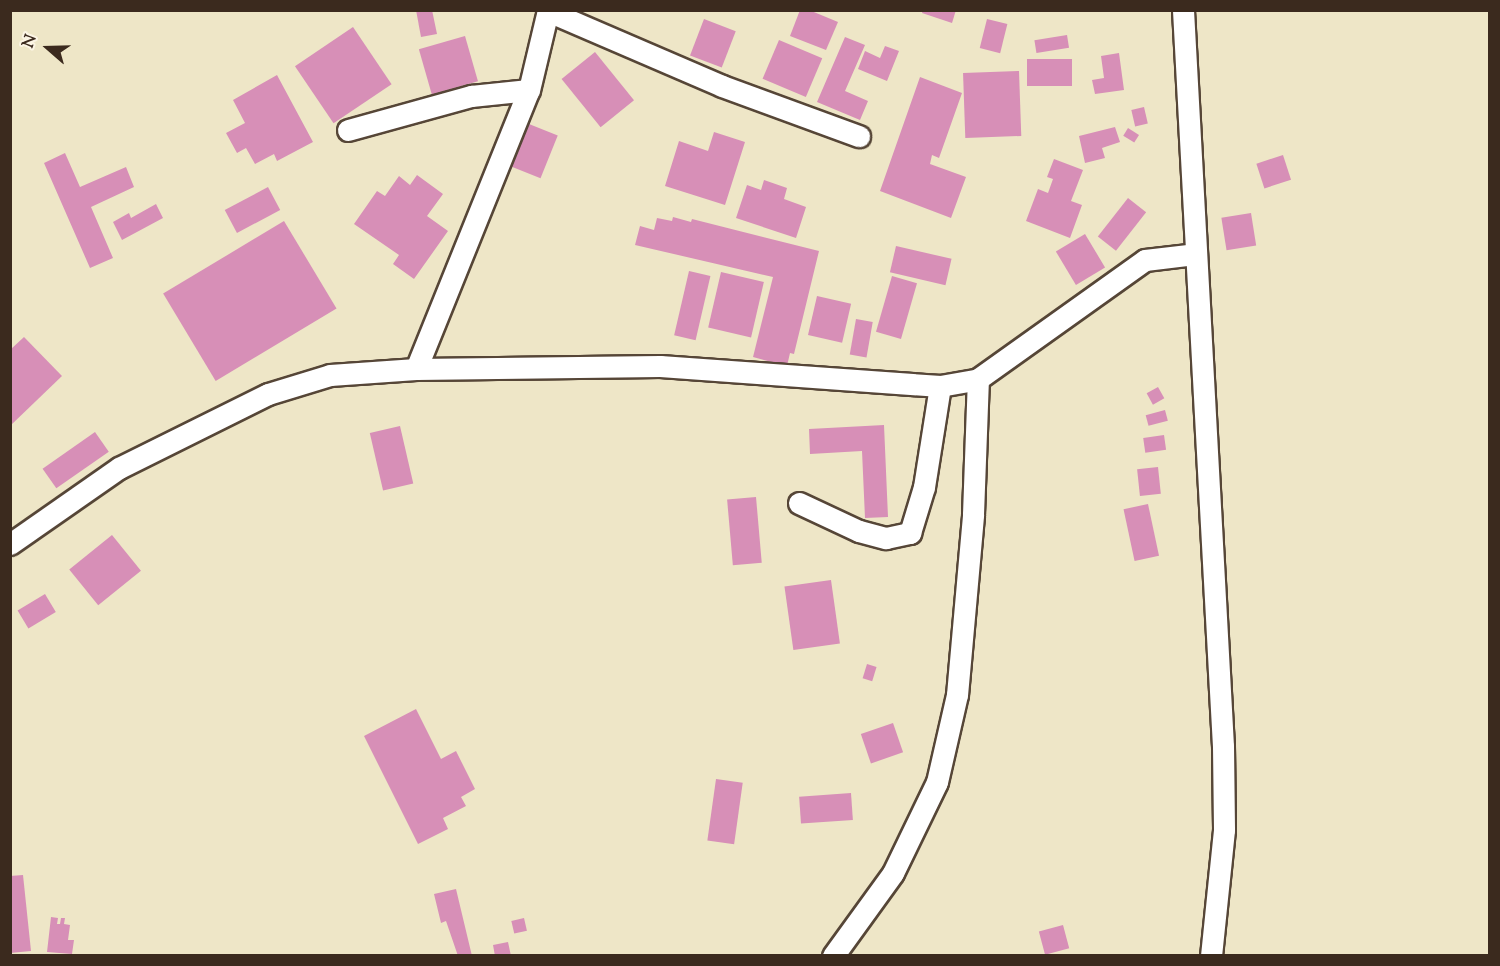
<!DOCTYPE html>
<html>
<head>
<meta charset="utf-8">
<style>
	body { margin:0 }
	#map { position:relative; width:1500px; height:966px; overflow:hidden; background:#eee6c7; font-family:"Sorts Mill Goudy",serif }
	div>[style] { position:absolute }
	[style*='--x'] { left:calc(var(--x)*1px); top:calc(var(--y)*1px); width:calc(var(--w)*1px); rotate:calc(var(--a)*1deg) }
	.building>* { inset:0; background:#d78fb7; transform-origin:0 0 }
	.roads { filter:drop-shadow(2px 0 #564637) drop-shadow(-2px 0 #564637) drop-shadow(0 2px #564637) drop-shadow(0 -2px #564637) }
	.street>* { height:21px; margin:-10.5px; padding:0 10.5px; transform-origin:10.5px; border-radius:10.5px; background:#fff }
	span { translate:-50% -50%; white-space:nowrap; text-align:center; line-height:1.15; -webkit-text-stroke:5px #fcf5e5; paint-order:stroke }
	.frame { position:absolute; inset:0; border:12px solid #3b2a1e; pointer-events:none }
	.north { position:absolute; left:18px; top:18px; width:60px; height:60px; -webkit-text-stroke:4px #fcf5e5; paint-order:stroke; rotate:290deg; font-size:16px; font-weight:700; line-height:24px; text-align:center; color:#3b2a1e }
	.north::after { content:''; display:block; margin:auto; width:21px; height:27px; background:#3b2a1e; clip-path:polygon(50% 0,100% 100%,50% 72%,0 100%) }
</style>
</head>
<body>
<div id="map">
	<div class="building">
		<div style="clip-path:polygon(416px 10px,432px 10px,437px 34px,421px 37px)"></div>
		<div style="clip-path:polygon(800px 10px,809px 10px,838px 22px,826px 50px,790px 36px)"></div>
		<div style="clip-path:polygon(923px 10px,956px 10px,952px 23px,922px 13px)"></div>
		<div style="left:704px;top:19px;width:34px;height:39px;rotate:21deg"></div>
		<div style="left:987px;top:19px;width:21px;height:30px;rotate:14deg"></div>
		<div style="left:353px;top:27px;width:69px;height:70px;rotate:56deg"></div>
		<div style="left:1067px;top:35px;width:13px;height:33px;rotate:81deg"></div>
		<div style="left:465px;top:36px;width:47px;height:48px;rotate:74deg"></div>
		<div style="clip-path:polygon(845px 37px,865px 45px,845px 91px,868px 101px,860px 120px,817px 102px)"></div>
		<div style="left:779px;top:40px;width:47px;height:42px;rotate:23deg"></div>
		<div style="clip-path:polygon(885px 46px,899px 51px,887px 81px,858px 69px,865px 51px,880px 58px)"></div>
		<div style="left:595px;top:52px;width:62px;height:43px;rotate:51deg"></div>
		<div style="clip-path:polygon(1119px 53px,1124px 90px,1095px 94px,1092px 80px,1104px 78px,1101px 56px)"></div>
		<div style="left:1027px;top:59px;width:45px;height:27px"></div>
		<div style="left:1019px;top:71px;width:65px;height:56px;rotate:88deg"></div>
		<div style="clip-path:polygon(277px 75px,313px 142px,277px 161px,274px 154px,255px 164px,246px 148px,237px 153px,226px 133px,245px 123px,233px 100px)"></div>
		<div style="clip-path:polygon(920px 77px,962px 93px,939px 158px,932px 155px,930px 164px,966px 177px,951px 218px,880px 191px)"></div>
		<div style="left:1144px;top:107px;width:17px;height:13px;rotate:77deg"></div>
		<div style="left:529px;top:124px;width:31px;height:46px;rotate:22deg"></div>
		<div style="clip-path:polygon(1115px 127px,1120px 142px,1102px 148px,1105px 158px,1085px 163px,1079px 136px)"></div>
		<div style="left:1128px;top:128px;width:13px;height:9px;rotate:32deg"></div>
		<div style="clip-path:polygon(714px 132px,745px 142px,725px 205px,665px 186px,679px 141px,708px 151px)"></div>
		<div style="clip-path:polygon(65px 153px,80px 187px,126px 167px,134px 187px,91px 207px,113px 258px,90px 268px,44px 163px)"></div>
		<div style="left:1283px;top:155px;width:26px;height:28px;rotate:72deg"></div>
		<div style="clip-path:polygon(1054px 159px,1083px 170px,1071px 201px,1082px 205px,1070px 238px,1026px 221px,1038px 189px,1048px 193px,1053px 179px,1047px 177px)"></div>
		<div style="clip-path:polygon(417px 175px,443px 194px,427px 216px,448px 231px,414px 279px,393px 264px,399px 255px,354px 224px,377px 191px,385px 196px,399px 176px,410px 185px)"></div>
		<div style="clip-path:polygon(764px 180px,787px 188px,784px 199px,806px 207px,796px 238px,736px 218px,747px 185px,761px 190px)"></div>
		<div style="left:268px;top:187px;width:26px;height:49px;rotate:62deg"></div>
		<div style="left:1128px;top:198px;width:23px;height:49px;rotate:38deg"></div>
		<div style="clip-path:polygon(156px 204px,163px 218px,122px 240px,113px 222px,129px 213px,131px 218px)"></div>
		<div style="left:1251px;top:213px;width:33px;height:30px;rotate:81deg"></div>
		<div style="clip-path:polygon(673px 217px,691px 222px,692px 219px,819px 251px,794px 354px,790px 353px,787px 366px,753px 357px,773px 277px,635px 245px,640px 226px,654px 230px,657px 218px,672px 221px)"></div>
		<div style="left:284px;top:221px;width:102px;height:141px;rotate:59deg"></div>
		<div style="left:1085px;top:234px;width:39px;height:34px;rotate:59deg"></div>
		<div style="left:896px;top:246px;width:57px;height:27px;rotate:13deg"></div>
		<div style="left:689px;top:271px;width:22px;height:66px;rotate:13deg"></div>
		<div style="left:721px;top:272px;width:44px;height:57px;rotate:13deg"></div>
		<div style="left:892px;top:276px;width:26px;height:58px;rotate:16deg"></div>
		<div style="left:817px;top:296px;width:35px;height:40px;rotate:13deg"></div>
		<div style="left:856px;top:319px;width:17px;height:36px;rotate:10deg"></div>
		<div style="clip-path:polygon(24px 337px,62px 376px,10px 426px,10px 350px)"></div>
		<div style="left:1158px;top:387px;width:13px;height:13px;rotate:61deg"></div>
		<div style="left:1165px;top:410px;width:11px;height:20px;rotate:75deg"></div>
		<div style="clip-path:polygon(884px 425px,888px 517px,865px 518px,862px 451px,810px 454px,809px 429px)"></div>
		<div style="left:400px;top:426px;width:59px;height:31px;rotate:77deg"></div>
		<div style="left:95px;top:432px;width:24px;height:64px;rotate:55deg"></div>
		<div style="left:1164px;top:435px;width:15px;height:21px;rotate:82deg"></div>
		<div style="left:1158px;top:467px;width:27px;height:21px;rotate:84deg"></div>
		<div style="left:756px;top:497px;width:66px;height:29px;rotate:85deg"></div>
		<div style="left:1148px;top:504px;width:53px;height:25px;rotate:78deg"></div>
		<div style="left:112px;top:535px;width:46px;height:55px;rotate:51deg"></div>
		<div style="left:831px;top:580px;width:64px;height:47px;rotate:82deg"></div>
		<div style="left:45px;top:594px;width:21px;height:32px;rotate:59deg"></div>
		<div style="left:867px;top:664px;width:10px;height:15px;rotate:17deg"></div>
		<div style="clip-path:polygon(416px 709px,441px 759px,456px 751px,475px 789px,461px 797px,466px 806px,443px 818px,448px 829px,418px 844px,364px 736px)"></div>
		<div style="left:893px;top:723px;width:31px;height:34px;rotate:71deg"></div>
		<div style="left:716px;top:779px;width:27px;height:62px;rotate:8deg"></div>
		<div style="left:851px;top:793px;width:27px;height:52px;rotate:86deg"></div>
		<div style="clip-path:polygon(23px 875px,31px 951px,10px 953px,10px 876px)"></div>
		<div style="clip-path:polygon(456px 889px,472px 956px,458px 956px,446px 921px,441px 923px,434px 894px)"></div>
		<div style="clip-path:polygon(51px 917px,58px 918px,57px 924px,60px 924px,61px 918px,65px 918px,64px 924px,70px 925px,68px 940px,74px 940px,72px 954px,47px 952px)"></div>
		<div style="left:524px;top:918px;width:13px;height:13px;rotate:77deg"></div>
		<div style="left:1063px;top:925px;width:24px;height:25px;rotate:75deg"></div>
		<div style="clip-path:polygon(508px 942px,511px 956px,495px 956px,493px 945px)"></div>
	</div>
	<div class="roads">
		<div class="street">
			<div style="--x:1183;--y:10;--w:737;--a:86.89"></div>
			<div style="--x:1223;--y:746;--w:84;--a:89.3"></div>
			<div style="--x:1224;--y:830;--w:127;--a:95.9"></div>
			<div style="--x:548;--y:11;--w:189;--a:23.3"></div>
			<div style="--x:722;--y:86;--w:146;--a:20.1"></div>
			<div style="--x:348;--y:130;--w:128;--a:-15.5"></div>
			<div style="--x:471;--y:96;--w:58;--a:-5.9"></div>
			<div style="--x:416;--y:369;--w:301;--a:-68"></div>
			<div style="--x:529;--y:90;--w:82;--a:-76.6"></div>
			<div style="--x:799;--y:503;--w:66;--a:25"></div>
			<div style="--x:859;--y:531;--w:28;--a:15"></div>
			<div style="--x:886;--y:538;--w:25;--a:-12"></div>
			<div style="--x:910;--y:533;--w:48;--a:-73.1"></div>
			<div style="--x:924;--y:487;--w:102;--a:-81"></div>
			<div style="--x:10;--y:544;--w:133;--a:-34.9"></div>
			<div style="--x:119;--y:468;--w:166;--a:-26.4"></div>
			<div style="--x:268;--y:394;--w:65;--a:-17"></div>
			<div style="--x:330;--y:375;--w:86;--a:-4"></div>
			<div style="--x:416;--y:369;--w:244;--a:-0.7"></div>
			<div style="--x:660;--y:366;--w:281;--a:4.1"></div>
			<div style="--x:940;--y:386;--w:39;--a:-10"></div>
			<div style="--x:978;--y:379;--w:205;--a:-35.5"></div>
			<div style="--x:1145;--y:260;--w:50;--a:-6.8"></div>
			<div style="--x:833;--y:956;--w:102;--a:-54.1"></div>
			<div style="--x:893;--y:873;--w:101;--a:-64.2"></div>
			<div style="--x:937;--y:782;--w:89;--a:-77.1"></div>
			<div style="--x:957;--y:695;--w:182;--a:-84.9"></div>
			<div style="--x:973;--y:514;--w:135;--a:-87.9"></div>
		</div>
	</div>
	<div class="frame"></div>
	<div class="north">N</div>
</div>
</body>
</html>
